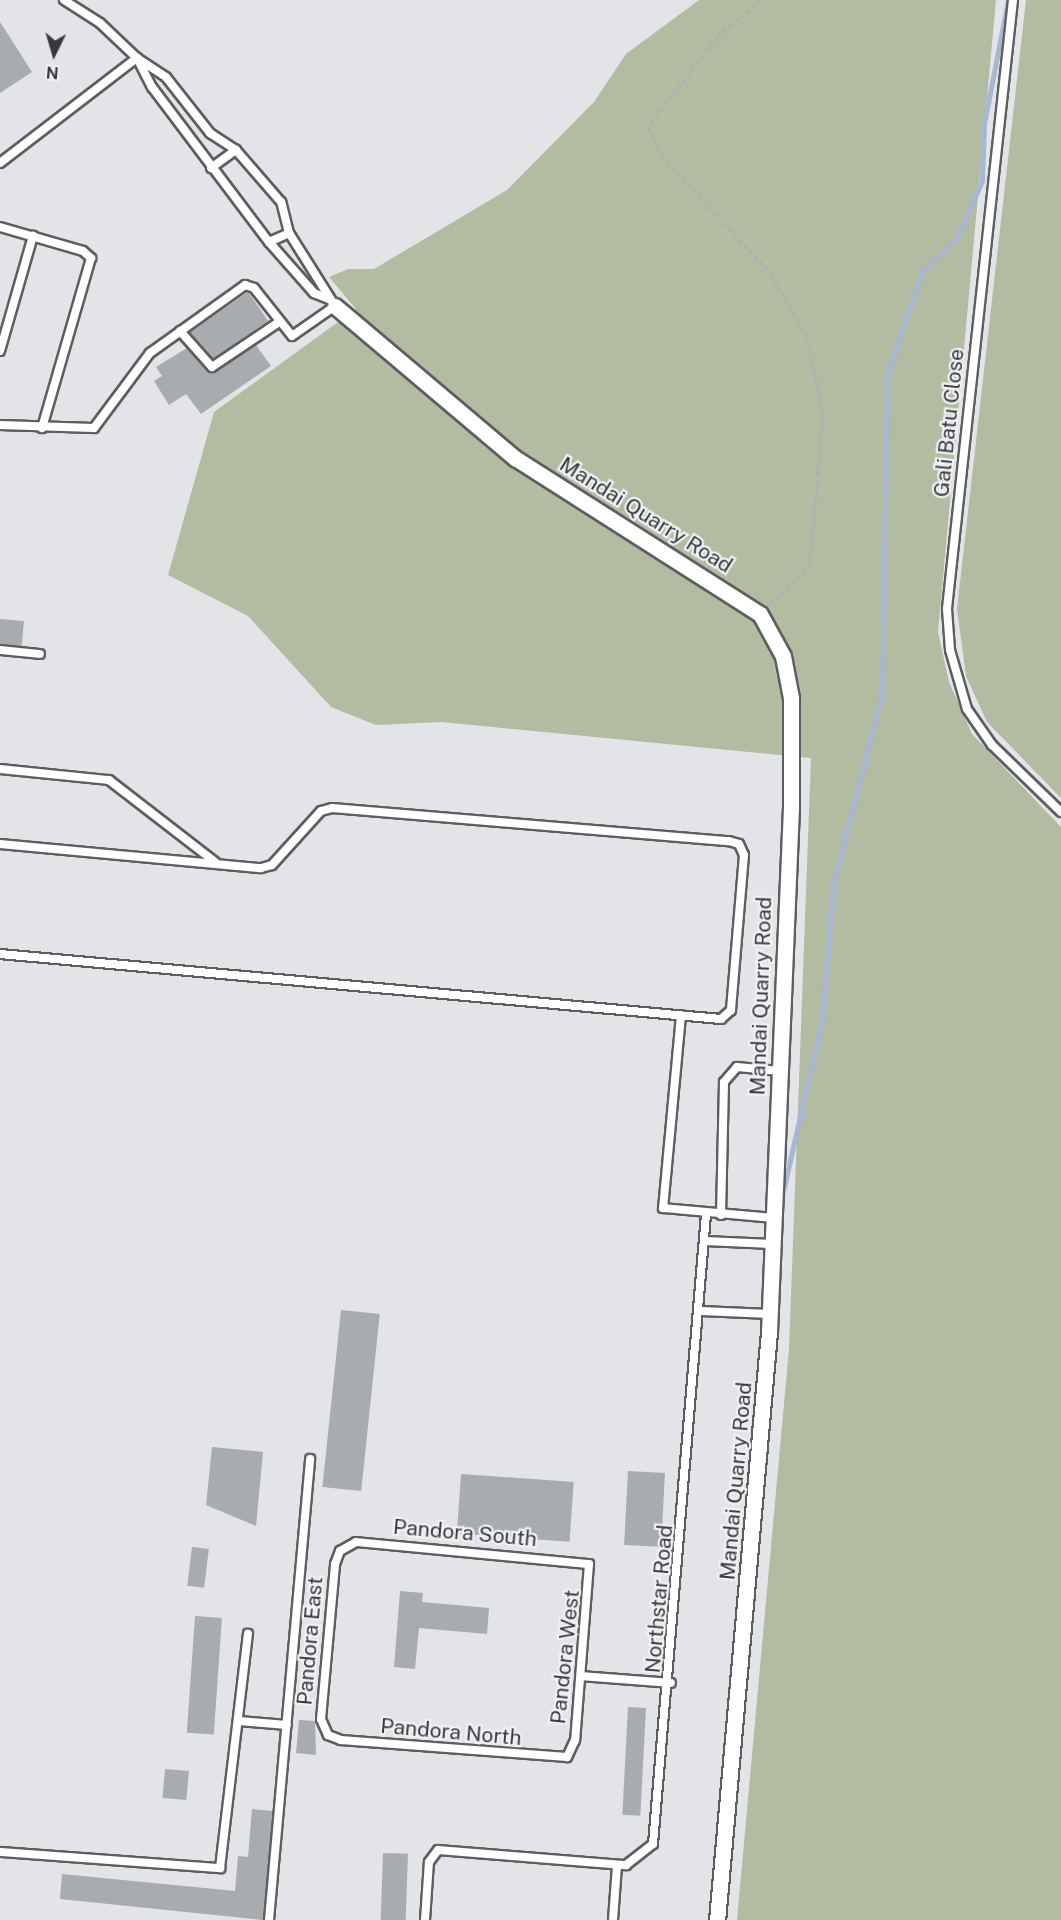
<!DOCTYPE html>
<html>
<head>
<meta charset="utf-8">
<style>
	body { margin:0 }
	#map { position:relative; width:1061px; height:1920px; overflow:hidden; background:#e2e4e7; font-family:"Public Sans",sans-serif }
	div>[style] { position:absolute }
	[style*='--x'] { left:calc(var(--x)*1px); top:calc(var(--y)*1px); width:calc(var(--w)*1px); rotate:calc(var(--a)*1deg) }
	.green>* { inset:0; background:#b1bca1 }
	.stream>* { height:4.5px; margin:-2.25px; padding:0 2.25px; transform-origin:2.25px; border-radius:2.25px; background:#a7b6d3 }
	.building>* { inset:0; background:#a9acaf; transform-origin:0 0 }
	.path>* { height:3px; margin-top:-1.5px; transform-origin:0; background:repeating-linear-gradient(90deg,#afb0b3 0 4.5px,transparent 0 7.5px) }
	.roads { filter:drop-shadow(2px 0 #5c5e60) drop-shadow(-2px 0 #5c5e60) drop-shadow(0 2px #5c5e60) drop-shadow(0 -2px #5c5e60) }
	.service>* { height:8px; margin:-4px; padding:0 4px; transform-origin:4px; border-radius:4px; background:#fff }
	.minor>* { height:15px; margin:-7.5px; padding:0 7.5px; transform-origin:7.5px; border-radius:7.5px; background:#fff }
	span { translate:-50% -50%; white-space:nowrap; text-align:center; line-height:1.15; -webkit-text-stroke:4.5px #eff1f4; paint-order:stroke }
	.street-label { font-size:21px; color:#38393a }
	.north { position:absolute; left:24px; top:24px; width:60px; height:60px; -webkit-text-stroke:4px #eff1f4; paint-order:stroke; rotate:185deg; font-size:16px; font-weight:700; line-height:24px; text-align:center; color:#38393a }
	.north::after { content:''; display:block; margin:auto; width:21px; height:27px; background:#38393a; clip-path:polygon(50% 0,100% 100%,50% 72%,0 100%) }
</style>
</head>
<body>
<div id="map">
	<div class="green">
		<div style="clip-path:polygon(699px 0,996px 0,938px 632px,949px 682px,972px 734px,1061px 827px,1061px 1920px,737px 1920px,789px 1349px,811px 758px,442px 722px,376px 725px,331px 707px,248px 616px,168px 575px,214px 412px,356px 309px,329px 277px,348px 269px,374px 269px,507px 190px,594px 102px,626px 54px)"></div>
		<div style="clip-path:polygon(1026px 0,1061px 0,1061px 798px,987px 722px,966px 676px,957px 609px)"></div>
	</div>
	<div class="stream">
		<div style="--x:782;--y:1196;--w:180;--a:-77.2"></div>
		<div style="--x:822;--y:1020;--w:135;--a:-85.3"></div>
		<div style="--x:833;--y:885;--w:197;--a:-75.6"></div>
		<div style="--x:882;--y:694;--w:319;--a:-89.1"></div>
		<div style="--x:887;--y:375;--w:109;--a:-71.2"></div>
		<div style="--x:922;--y:272;--w:50;--a:-44.2"></div>
		<div style="--x:958;--y:237;--w:61;--a:-66.8"></div>
		<div style="--x:982;--y:181;--w:57;--a:-88"></div>
		<div style="--x:984;--y:124;--w:126;--a:-79"></div>
	</div>
	<div class="building">
		<div style="clip-path:polygon(0 22px,32px 72px,0 93px)"></div>
		<div style="left:248px;top:292px;width:35px;height:71px;rotate:55deg"></div>
		<div style="clip-path:polygon(256px 345px,271px 366px,201px 414px,186px 394px,169px 405px,154px 381px,162px 376px,156px 367px,187px 348px,212px 373px)"></div>
		<div style="left:0;top:619px;width:24px;height:25px;rotate:5deg"></div>
		<div style="left:341px;top:1310px;width:39px;height:178px;rotate:6deg"></div>
		<div style="clip-path:polygon(212px 1447px,263px 1452px,256px 1526px,206px 1505px)"></div>
		<div style="left:628px;top:1471px;width:37px;height:74px;rotate:3deg"></div>
		<div style="left:461px;top:1474px;width:113px;height:60px;rotate:4deg"></div>
		<div style="left:192px;top:1547px;width:17px;height:39px;rotate:7deg"></div>
		<div style="clip-path:polygon(400px 1591px,423px 1593px,422px 1602px,489px 1608px,487px 1634px,419px 1628px,415px 1669px,394px 1667px)"></div>
		<div style="left:195px;top:1616px;width:27px;height:117px;rotate:4deg"></div>
		<div style="left:628px;top:1707px;width:18px;height:108px;rotate:3deg"></div>
		<div style="clip-path:polygon(299px 1720px,315px 1721px,316px 1755px,296px 1753px)"></div>
		<div style="left:165px;top:1769px;width:24px;height:29px;rotate:5deg"></div>
		<div style="clip-path:polygon(252px 1809px,273px 1811px,263px 1920px,60px 1899px,62px 1874px,235px 1891px,238px 1856px,248px 1857px)"></div>
		<div style="left:383px;top:1853px;width:25px;height:67px;rotate:2deg"></div>
	</div>
	<div class="path">
		<div style="--x:761;--y:0;--w:57;--a:140.7"></div>
		<div style="--x:717;--y:36;--w:114;--a:127.2"></div>
		<div style="--x:648;--y:127;--w:33;--a:65"></div>
		<div style="--x:662;--y:157;--w:159;--a:46.8"></div>
		<div style="--x:771;--y:273;--w:74;--a:61"></div>
		<div style="--x:807;--y:338;--w:76;--a:77.8"></div>
		<div style="--x:823;--y:412;--w:152;--a:94.9"></div>
		<div style="--x:810;--y:563;--w:59;--a:134.3"></div>
	</div>
	<div class="roads">
		<div class="service">
			<div style="--x:64;--y:0;--w:43;--a:32.6"></div>
			<div style="--x:100;--y:23;--w:51;--a:43.4"></div>
			<div style="--x:137;--y:58;--w:33;--a:63"></div>
			<div style="--x:152;--y:87;--w:194;--a:53"></div>
			<div style="--x:269;--y:242;--w:68;--a:48.6"></div>
			<div style="--x:314;--y:293;--w:16;--a:22"></div>
			<div style="--x:1013;--y:0;--w:613;--a:96.19"></div>
			<div style="--x:947;--y:609;--w:41;--a:85.8"></div>
			<div style="--x:950;--y:650;--w:61;--a:73.9"></div>
			<div style="--x:967;--y:709;--w:44;--a:55.2"></div>
			<div style="--x:992;--y:745;--w:96;--a:44.2"></div>
			<div style="--x:0;--y:163;--w:173;--a:-37.5"></div>
			<div style="--x:211;--y:168;--w:31;--a:-36"></div>
			<div style="--x:0;--y:227;--w:86;--a:16.1"></div>
			<div style="--x:83;--y:251;--w:11;--a:41"></div>
			<div style="--x:91;--y:258;--w:177;--a:106.1"></div>
			<div style="--x:269;--y:242;--w:22;--a:-24"></div>
			<div style="--x:180;--y:331;--w:48;--a:48.4"></div>
			<div style="--x:212;--y:367;--w:81;--a:-33.9"></div>
			<div style="--x:0;--y:351;--w:120;--a:-74"></div>
			<div style="--x:0;--y:425;--w:94;--a:1.8"></div>
			<div style="--x:94;--y:428;--w:94;--a:-53.3"></div>
			<div style="--x:150;--y:353;--w:117;--a:-35.6"></div>
			<div style="--x:245;--y:285;--w:9;--a:18"></div>
			<div style="--x:254;--y:288;--w:61;--a:51.6"></div>
			<div style="--x:292;--y:336;--w:52;--a:-34.9"></div>
			<div style="--x:335;--y:306;--w:86;--a:-122.2"></div>
			<div style="--x:289;--y:233;--w:32;--a:-104"></div>
			<div style="--x:281;--y:202;--w:69;--a:-130.9"></div>
			<div style="--x:236;--y:150;--w:31;--a:-147"></div>
			<div style="--x:210;--y:133;--w:71;--a:-128.2"></div>
			<div style="--x:166;--y:77;--w:35;--a:-147"></div>
			<div style="--x:0;--y:650;--w:40;--a:5.7"></div>
			<div style="--x:0;--y:769;--w:110;--a:5.8"></div>
			<div style="--x:109;--y:780;--w:134;--a:37.7"></div>
			<div style="--x:0;--y:844;--w:262;--a:5.3"></div>
			<div style="--x:261;--y:868;--w:11;--a:-15"></div>
			<div style="--x:272;--y:865;--w:73;--a:-47.8"></div>
			<div style="--x:321;--y:811;--w:11;--a:-15"></div>
			<div style="--x:332;--y:808;--w:398;--a:4.8"></div>
			<div style="--x:729;--y:841;--w:10;--a:17"></div>
			<div style="--x:739;--y:844;--w:12;--a:66"></div>
			<div style="--x:744;--y:855;--w:156;--a:94.8"></div>
			<div style="--x:731;--y:1010;--w:13;--a:138"></div>
			<div style="--x:721;--y:1019;--w:724;--a:-174.85"></div>
			<div style="--x:681;--y:1015;--w:194;--a:95.3"></div>
			<div style="--x:663;--y:1208;--w:110;--a:5.2"></div>
			<div style="--x:721;--y:1215;--w:133;--a:-88.7"></div>
			<div style="--x:724;--y:1082;--w:20;--a:-49"></div>
			<div style="--x:737;--y:1067;--w:43;--a:5.3"></div>
			<div style="--x:705;--y:1241;--w:67;--a:2.6"></div>
			<div style="--x:701;--y:1311;--w:69;--a:2.5"></div>
			<div style="--x:356;--y:1542;--w:234;--a:5.4"></div>
			<div style="--x:589;--y:1564;--w:177;--a:94.5"></div>
			<div style="--x:575;--y:1740;--w:19;--a:115"></div>
			<div style="--x:567;--y:1757;--w:227;--a:-175.7"></div>
			<div style="--x:341;--y:1740;--w:14;--a:-159"></div>
			<div style="--x:328;--y:1735;--w:17;--a:-114"></div>
			<div style="--x:321;--y:1719;--w:156;--a:-84.8"></div>
			<div style="--x:335;--y:1564;--w:14;--a:-69"></div>
			<div style="--x:340;--y:1551;--w:18;--a:-29"></div>
			<div style="--x:581;--y:1676;--w:90;--a:4.4"></div>
			<div style="--x:239;--y:1721;--w:48;--a:4.8"></div>
			<div style="--x:0;--y:1852;--w:221;--a:4.2"></div>
			<div style="--x:220;--y:1868;--w:236;--a:-83.2"></div>
			<div style="--x:269;--y:1920;--w:463;--a:-84.9"></div>
			<div style="--x:425;--y:1920;--w:58;--a:-86.1"></div>
			<div style="--x:429;--y:1862;--w:15;--a:-53"></div>
			<div style="--x:438;--y:1850;--w:189;--a:4.6"></div>
			<div style="--x:626;--y:1865;--w:34;--a:-38"></div>
			<div style="--x:653;--y:1844;--w:632;--a:-85.19"></div>
			<div style="--x:613;--y:1920;--w:55;--a:-85.8"></div>
		</div>
		<div class="minor">
			<div style="--x:335;--y:306;--w:236;--a:40.2"></div>
			<div style="--x:515;--y:458;--w:290;--a:32.5"></div>
			<div style="--x:760;--y:614;--w:48;--a:61.3"></div>
			<div style="--x:783;--y:656;--w:43;--a:79.2"></div>
			<div style="--x:791;--y:698;--w:109;--a:90"></div>
			<div style="--x:791;--y:807;--w:525;--a:92.4"></div>
			<div style="--x:769;--y:1332;--w:590;--a:95.05"></div>
		</div>
	</div>
	<div class="street-label">
		<span style="left:949px;top:423px;rotate:-84deg">Gali Batu Close</span>
		<span style="left:646px;top:515px;rotate:32deg">Mandai Quarry Road</span>
		<span style="left:761px;top:996px;rotate:-88deg">Mandai Quarry Road</span>
		<span style="left:736px;top:1481px;rotate:-85deg">Mandai Quarry Road</span>
		<span style="left:465px;top:1533px;rotate:5deg">Pandora South</span>
		<span style="left:659px;top:1599px;rotate:-85deg">Northstar Road</span>
		<span style="left:310px;top:1641px;rotate:-85deg">Pandora East</span>
		<span style="left:565px;top:1657px;rotate:-84deg">Pandora West</span>
		<span style="left:451px;top:1732px;rotate:5deg">Pandora North</span>
	</div>
	<div class="north">N</div>
</div>
</body>
</html>
